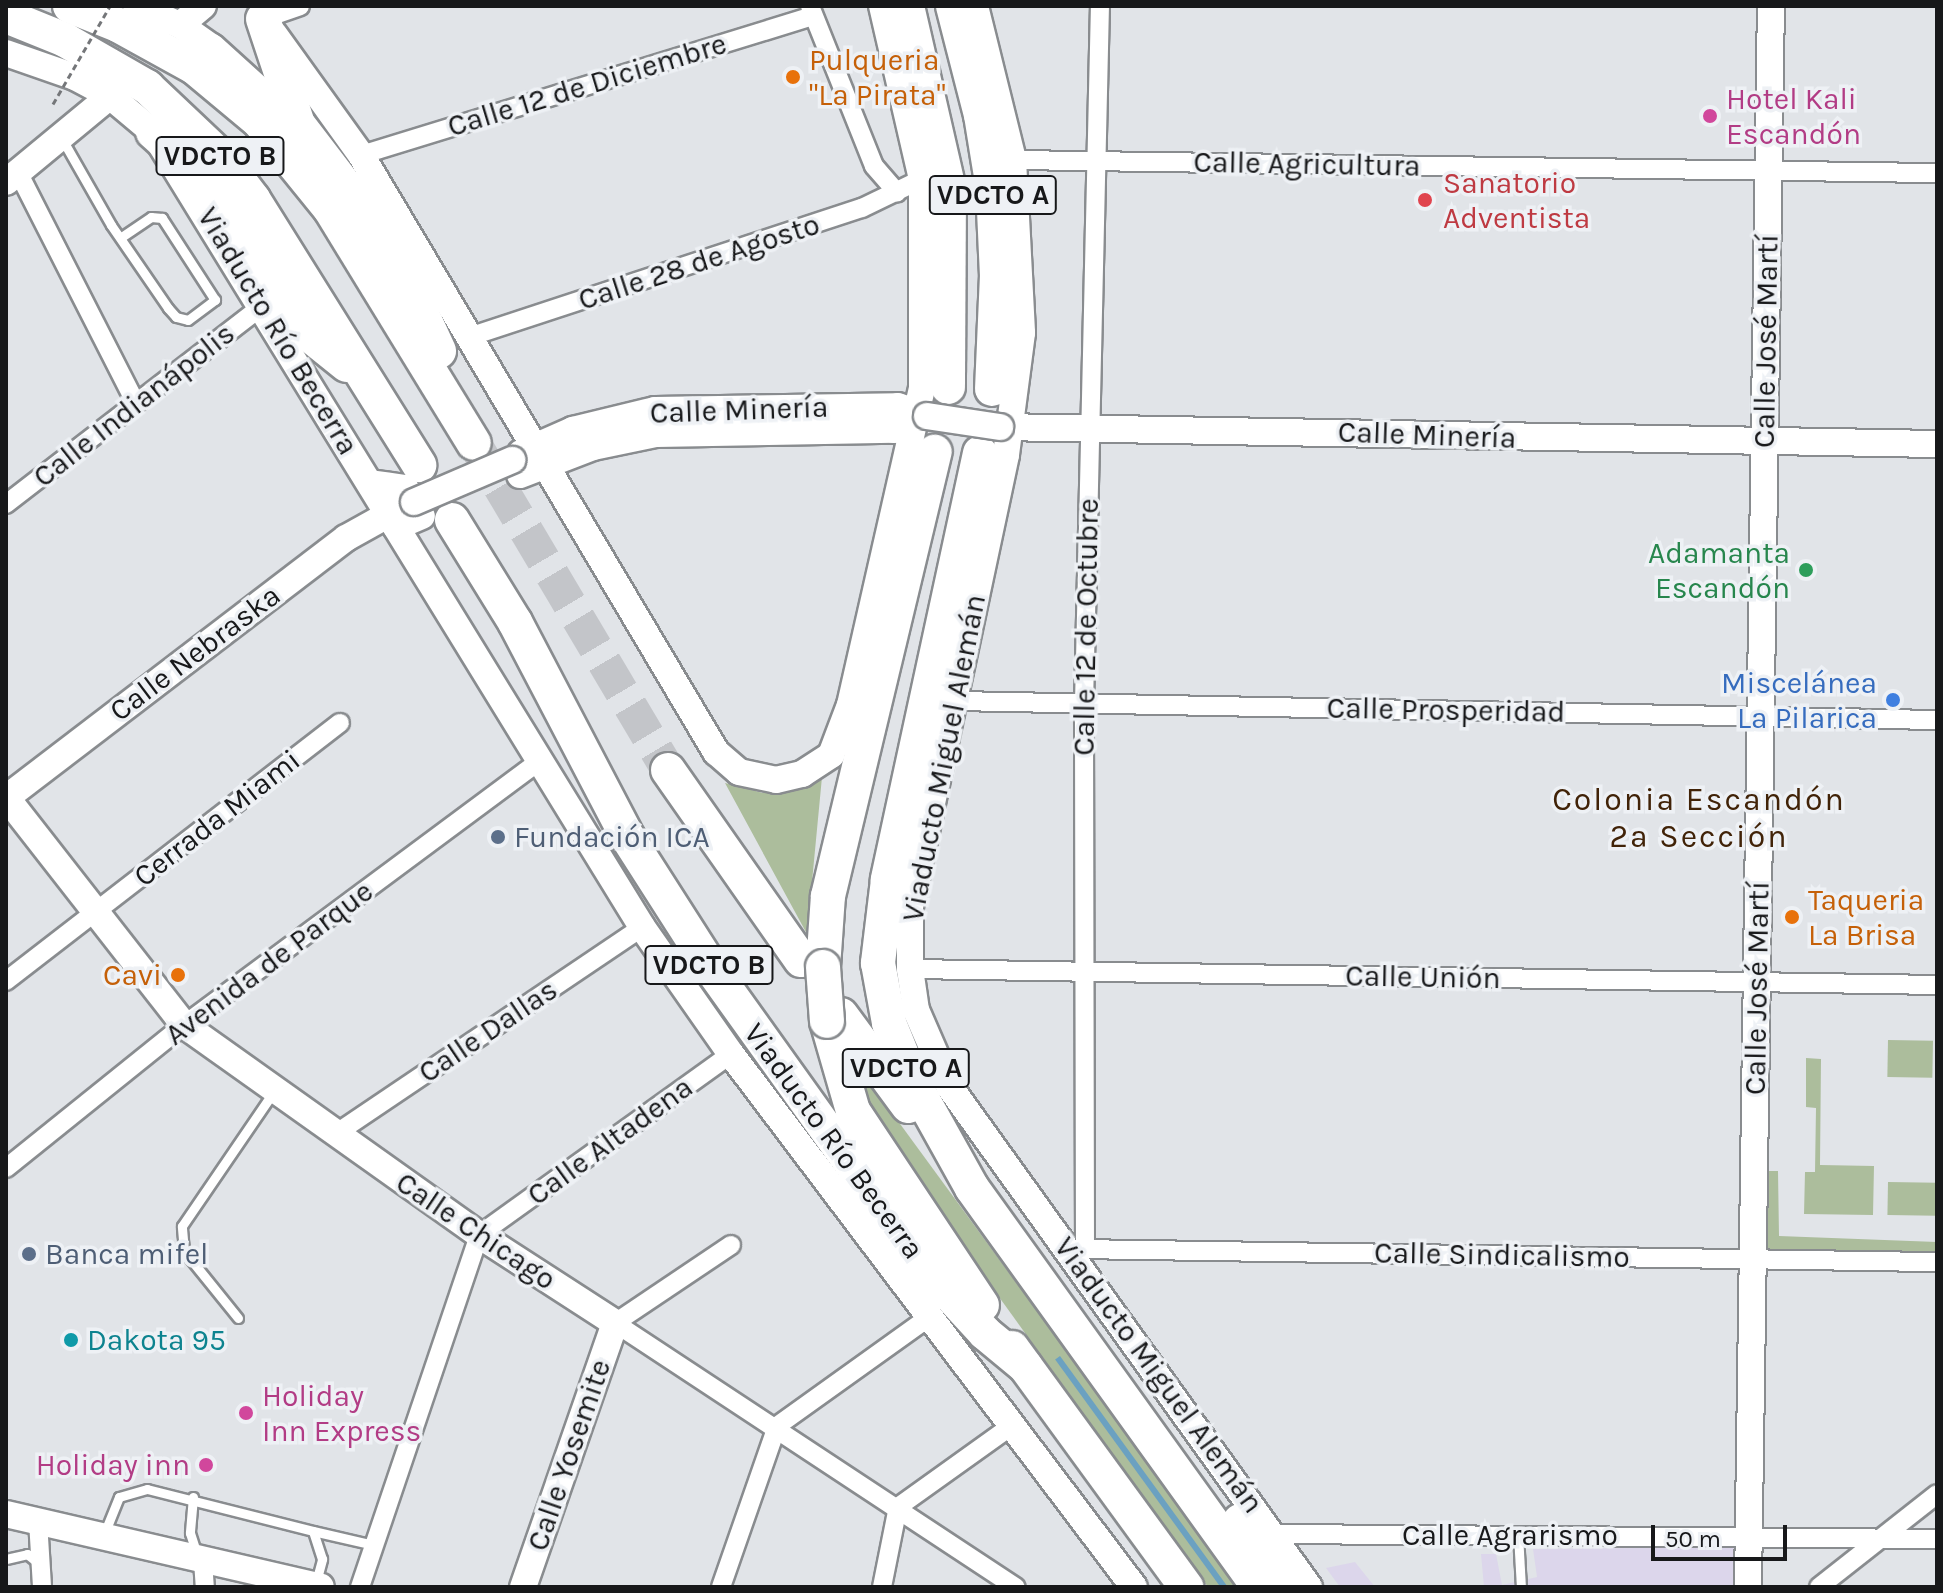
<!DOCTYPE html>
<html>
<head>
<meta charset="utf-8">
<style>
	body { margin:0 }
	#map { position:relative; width:1943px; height:1593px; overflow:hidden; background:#e1e4e8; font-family:Karla,sans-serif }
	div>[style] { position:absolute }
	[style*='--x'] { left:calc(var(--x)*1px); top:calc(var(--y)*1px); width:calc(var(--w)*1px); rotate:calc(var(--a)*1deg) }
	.medical>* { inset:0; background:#dcd6eb }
	.green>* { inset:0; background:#acbd9c; transform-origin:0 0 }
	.water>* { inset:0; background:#6ba1c1; transform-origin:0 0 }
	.highway-tunnel>* { height:34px; margin-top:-17px; transform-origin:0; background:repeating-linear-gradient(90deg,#c3c5c9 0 34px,transparent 0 51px) }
	.roads { filter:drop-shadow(2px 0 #898c8f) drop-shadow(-2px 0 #898c8f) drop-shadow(0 2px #898c8f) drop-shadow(0 -2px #898c8f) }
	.lane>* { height:9px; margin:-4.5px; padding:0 4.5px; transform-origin:4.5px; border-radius:4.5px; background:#fff }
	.street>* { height:18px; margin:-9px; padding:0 9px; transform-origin:9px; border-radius:9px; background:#fff }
	.secondary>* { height:26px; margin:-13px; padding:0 13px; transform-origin:13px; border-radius:13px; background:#fff }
	.highway>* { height:34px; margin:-17px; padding:0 17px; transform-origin:17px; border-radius:17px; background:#fff }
	.path-bridge>* { height:3px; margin-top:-1.5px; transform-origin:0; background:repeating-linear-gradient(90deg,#747679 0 6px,transparent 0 10px) }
	.bridges { filter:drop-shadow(2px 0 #898c8f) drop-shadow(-2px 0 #898c8f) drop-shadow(0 2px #898c8f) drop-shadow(0 -2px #898c8f) }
	.secondary-bridge>* { height:26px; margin:-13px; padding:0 13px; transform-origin:13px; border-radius:13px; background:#fff }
	.highway-bridge>* { height:34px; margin:-17px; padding:0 17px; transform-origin:17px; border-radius:17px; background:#fff }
	.dots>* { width:22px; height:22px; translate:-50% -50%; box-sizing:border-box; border:4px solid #eef1f5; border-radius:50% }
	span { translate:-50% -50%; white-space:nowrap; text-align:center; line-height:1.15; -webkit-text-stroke:7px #eef1f5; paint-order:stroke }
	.shield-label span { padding:2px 6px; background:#eef1f5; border:2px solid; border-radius:6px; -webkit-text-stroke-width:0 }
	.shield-label { font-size:28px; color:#17181a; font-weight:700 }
	.food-label { font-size:30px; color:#c56008 }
	.left { translate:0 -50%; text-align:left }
	.right { translate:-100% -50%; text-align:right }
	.street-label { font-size:30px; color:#17181a }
	.hotel-label { font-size:30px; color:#b23c85 }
	.health-label { font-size:30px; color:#be3a42 }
	.leisure-label { font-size:30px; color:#27864d }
	.shop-label { font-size:30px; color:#366cbe }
	.service-label { font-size:30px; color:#4e5e75 }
	.culture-label { font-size:30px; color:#0d838f }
	.neighbourhood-label { font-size:32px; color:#412308; letter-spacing:2px }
	.frame { position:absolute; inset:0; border:8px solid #17181a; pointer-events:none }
	.scale { position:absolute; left:1651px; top:1525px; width:136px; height:36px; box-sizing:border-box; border:4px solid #17181a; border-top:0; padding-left:10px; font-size:24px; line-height:28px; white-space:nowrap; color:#17181a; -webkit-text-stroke:6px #eef1f5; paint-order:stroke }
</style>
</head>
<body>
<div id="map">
	<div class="medical">
		<div style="clip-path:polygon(1742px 1547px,1741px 1587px,1484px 1587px,1481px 1554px,1496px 1554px,1502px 1585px,1537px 1577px,1533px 1549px)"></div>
		<div style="clip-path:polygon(1355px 1562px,1375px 1587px,1340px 1587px,1326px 1568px)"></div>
	</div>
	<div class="green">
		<div style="clip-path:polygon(822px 777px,807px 934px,725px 783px,763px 793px,804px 789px)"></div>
		<div style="left:1888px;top:1040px;width:45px;height:37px;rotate:1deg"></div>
		<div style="clip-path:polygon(846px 1050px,1056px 1337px,1238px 1587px,1208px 1587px,901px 1161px,874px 1119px)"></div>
		<div style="clip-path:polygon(1806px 1058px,1821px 1059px,1820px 1165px,1874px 1166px,1873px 1215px,1804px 1214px,1805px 1172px,1815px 1172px,1816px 1108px,1806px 1107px)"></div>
		<div style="clip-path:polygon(1758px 1171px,1778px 1171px,1779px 1236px,1937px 1242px,1937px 1258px,1757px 1255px)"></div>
		<div style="left:1888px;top:1182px;width:49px;height:33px;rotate:1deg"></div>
	</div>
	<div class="water">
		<div style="left:1060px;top:1356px;width:284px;height:6px;rotate:54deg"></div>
	</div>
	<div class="highway-tunnel">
		<div style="--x:474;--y:443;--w:380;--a:59.3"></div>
	</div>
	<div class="roads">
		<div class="lane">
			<div style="--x:62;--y:139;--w:99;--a:60.3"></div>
			<div style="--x:111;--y:225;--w:101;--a:55.5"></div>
			<div style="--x:168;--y:308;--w:12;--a:48"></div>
			<div style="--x:176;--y:317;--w:12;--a:14"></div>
			<div style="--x:188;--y:320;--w:34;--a:-37"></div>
			<div style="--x:215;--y:300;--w:98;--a:-122.9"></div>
			<div style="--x:162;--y:218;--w:11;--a:-175"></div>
			<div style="--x:151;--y:217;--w:37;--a:146"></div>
			<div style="--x:238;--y:1318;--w:86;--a:-128.9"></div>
			<div style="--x:184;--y:1251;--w:25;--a:-95"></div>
			<div style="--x:182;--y:1226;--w:163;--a:-55.7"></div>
			<div style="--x:193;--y:1497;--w:36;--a:95"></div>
			<div style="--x:190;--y:1533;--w:19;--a:72"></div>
			<div style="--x:104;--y:1534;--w:40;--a:-68"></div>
			<div style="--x:119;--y:1497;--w:29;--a:-16"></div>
			<div style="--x:147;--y:1489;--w:171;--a:14.2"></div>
			<div style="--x:1518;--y:1534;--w:53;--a:86.8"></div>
			<div style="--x:6;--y:1559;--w:22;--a:-13"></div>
			<div style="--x:27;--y:1554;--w:14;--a:39"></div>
			<div style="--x:316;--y:1582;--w:24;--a:-75"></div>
			<div style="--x:322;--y:1559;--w:29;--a:-108"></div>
			<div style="--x:313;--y:1531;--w:63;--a:12.9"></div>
		</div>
		<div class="street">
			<div style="--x:810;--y:6;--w:172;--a:68.2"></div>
			<div style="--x:874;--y:166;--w:35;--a:49"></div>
			<div style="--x:263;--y:19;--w:39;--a:-19"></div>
			<div style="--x:361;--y:155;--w:473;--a:-17.1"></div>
			<div style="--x:1013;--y:160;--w:924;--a:0.81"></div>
			<div style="--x:18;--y:172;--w:258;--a:63"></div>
			<div style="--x:472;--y:336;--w:410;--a:-18.2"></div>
			<div style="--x:862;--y:208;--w:67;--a:-25.8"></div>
			<div style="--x:6;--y:504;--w:324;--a:-37.7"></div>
			<div style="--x:955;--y:701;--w:982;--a:1.11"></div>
			<div style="--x:910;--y:969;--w:1027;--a:0.89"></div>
			<div style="--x:6;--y:981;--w:422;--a:-37.7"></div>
			<div style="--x:334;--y:1135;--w:372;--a:-34"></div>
			<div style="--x:6;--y:1168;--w:228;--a:-38.8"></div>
			<div style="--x:184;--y:1025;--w:440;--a:-36.6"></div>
			<div style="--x:731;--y:1245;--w:140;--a:146.1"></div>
			<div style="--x:615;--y:1323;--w:480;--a:33.4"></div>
			<div style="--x:1076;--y:1249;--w:861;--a:0.87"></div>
			<div style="--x:1085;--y:1249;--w:545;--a:-90.11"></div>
			<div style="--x:1084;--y:704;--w:698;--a:-88.69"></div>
			<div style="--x:38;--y:1521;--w:66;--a:86.5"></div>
			<div style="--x:1274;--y:1534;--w:663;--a:0.43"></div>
			<div style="--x:203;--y:1561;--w:26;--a:86"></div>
			<div style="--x:360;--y:1587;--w:372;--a:-71.3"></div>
			<div style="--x:479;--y:1235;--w:310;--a:-35.7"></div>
			<div style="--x:721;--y:1587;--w:170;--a:-70.8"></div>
			<div style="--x:777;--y:1426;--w:187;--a:-35.6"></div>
			<div style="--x:882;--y:1587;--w:82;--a:-78.7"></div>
			<div style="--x:898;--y:1507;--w:139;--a:-35.6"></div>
			<div style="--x:1819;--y:1587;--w:150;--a:-38.2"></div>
		</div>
		<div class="secondary">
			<div style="--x:136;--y:6;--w:48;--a:23.4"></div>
			<div style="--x:180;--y:25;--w:39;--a:35"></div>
			<div style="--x:212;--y:47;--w:112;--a:42.1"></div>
			<div style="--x:975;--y:6;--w:159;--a:76.1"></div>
			<div style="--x:1013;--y:160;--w:173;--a:87"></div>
			<div style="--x:1022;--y:333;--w:123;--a:97.5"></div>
			<div style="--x:1006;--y:455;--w:461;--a:102"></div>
			<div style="--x:910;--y:906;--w:63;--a:90"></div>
			<div style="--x:910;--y:969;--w:41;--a:81.7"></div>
			<div style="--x:916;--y:1010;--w:83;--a:66.5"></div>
			<div style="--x:949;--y:1086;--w:617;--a:54.3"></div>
			<div style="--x:180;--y:25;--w:30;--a:-40"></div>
			<div style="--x:274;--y:34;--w:149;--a:54.3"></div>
			<div style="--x:361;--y:155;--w:695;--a:59.26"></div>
			<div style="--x:716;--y:752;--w:30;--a:41"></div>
			<div style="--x:739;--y:772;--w:38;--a:12"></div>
			<div style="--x:776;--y:780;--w:27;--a:-13"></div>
			<div style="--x:802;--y:774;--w:35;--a:-33"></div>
			<div style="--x:831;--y:755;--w:53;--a:-69.2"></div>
			<div style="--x:850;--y:705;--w:325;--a:-77.2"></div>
			<div style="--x:922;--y:388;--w:209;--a:-90"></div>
			<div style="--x:922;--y:179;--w:178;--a:-103"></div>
			<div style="--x:6;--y:53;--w:73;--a:19.2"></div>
			<div style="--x:75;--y:77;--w:40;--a:28"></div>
			<div style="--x:110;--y:96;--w:56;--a:39.9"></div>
			<div style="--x:153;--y:132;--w:933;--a:58.4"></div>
			<div style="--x:642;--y:927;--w:155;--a:55"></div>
			<div style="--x:731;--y:1054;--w:668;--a:52.91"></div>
			<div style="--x:6;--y:182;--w:135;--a:-39.6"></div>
			<div style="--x:1000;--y:427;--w:937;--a:1.04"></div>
			<div style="--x:521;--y:453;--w:57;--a:-23.9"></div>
			<div style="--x:573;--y:430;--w:84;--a:-13.7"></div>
			<div style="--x:655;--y:410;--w:243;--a:-0.9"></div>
			<div style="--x:898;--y:406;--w:31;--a:19"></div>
			<div style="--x:520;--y:475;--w:78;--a:-21"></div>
			<div style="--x:593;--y:447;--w:64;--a:-11.7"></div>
			<div style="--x:656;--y:434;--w:238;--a:-1"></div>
			<div style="--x:894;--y:430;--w:28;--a:-35"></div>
			<div style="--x:370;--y:483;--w:36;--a:8"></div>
			<div style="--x:396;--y:527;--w:28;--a:-23"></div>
			<div style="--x:6;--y:797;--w:289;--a:52"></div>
			<div style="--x:184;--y:1025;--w:362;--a:35.4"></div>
			<div style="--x:479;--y:1235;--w:162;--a:32.9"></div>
			<div style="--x:615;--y:1323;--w:280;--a:109.2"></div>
			<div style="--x:6;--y:798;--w:428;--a:-37.4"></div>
			<div style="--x:346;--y:538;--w:64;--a:-29"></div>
			<div style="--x:6;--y:1514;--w:323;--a:13"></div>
			<div style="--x:1748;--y:1587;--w:1581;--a:-89.17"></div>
		</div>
		<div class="highway">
			<div style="--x:70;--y:6;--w:52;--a:21.6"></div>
			<div style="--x:118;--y:25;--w:87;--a:28.9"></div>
			<div style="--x:194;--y:67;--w:85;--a:39.7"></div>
			<div style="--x:259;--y:121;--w:114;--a:51"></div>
			<div style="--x:331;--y:210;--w:273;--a:58.5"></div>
			<div style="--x:907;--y:6;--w:188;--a:77.1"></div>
			<div style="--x:949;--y:189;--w:198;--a:90.3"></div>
			<div style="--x:953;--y:6;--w:113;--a:75.6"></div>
			<div style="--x:981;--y:115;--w:74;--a:80.7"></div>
			<div style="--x:993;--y:188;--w:87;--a:87.4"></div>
			<div style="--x:997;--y:275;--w:114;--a:92.5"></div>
			<div style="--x:6;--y:16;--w:64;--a:22.1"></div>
			<div style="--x:65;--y:40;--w:95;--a:29.8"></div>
			<div style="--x:147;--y:87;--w:102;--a:43.4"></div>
			<div style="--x:221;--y:157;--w:53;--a:52.7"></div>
			<div style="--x:253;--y:199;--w:314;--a:58"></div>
			<div style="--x:263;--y:19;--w:111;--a:71.6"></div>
			<div style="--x:298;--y:124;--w:81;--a:52.6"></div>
			<div style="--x:347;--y:188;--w:135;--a:58.7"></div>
			<div style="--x:417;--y:303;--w:53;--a:65.4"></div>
			<div style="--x:153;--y:132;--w:79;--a:41.9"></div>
			<div style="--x:212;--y:185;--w:176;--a:57.3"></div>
			<div style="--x:307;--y:333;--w:51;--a:38.7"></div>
			<div style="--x:980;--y:453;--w:437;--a:102.2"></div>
			<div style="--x:888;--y:880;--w:84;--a:96.9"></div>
			<div style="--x:878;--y:963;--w:61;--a:79.6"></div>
			<div style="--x:889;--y:1023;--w:64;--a:67.9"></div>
			<div style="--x:913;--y:1082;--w:121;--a:60.9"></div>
			<div style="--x:972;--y:1188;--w:491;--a:54.3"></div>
			<div style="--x:452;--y:520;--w:120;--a:58.3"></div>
			<div style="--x:515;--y:622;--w:244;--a:62.4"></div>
			<div style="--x:628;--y:838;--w:154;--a:57.4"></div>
			<div style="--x:711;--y:968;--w:373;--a:54.4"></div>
			<div style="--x:928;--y:1271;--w:84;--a:47.4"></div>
			<div style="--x:985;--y:1333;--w:52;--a:39.5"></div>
			<div style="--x:668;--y:770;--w:232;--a:55"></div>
			<div style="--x:823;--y:967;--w:71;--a:-86"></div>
			<div style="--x:828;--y:896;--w:457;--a:-76.5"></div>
			<div style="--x:841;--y:1015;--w:113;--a:53.6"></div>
			<div style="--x:827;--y:1021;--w:94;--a:73.9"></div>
			<div style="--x:853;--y:1111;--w:233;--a:56.4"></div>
			<div style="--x:1012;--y:1348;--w:296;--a:53.9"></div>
			<div style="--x:1240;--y:1521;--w:83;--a:52.9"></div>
		</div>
	</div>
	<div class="path-bridge">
		<div style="--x:53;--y:104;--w:113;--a:-59.8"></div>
	</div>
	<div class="bridges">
		<div class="secondary-bridge">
			<div style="--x:927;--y:416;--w:74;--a:8.6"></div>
			<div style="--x:414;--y:502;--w:107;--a:-23.2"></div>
		</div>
		<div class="highway-bridge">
			<div style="--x:823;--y:967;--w:54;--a:85.8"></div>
		</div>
	</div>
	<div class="dots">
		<div style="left:793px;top:77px;background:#e8710a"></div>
		<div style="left:1710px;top:116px;background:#d1479c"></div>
		<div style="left:1425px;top:200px;background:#e0444e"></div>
		<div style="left:1806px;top:570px;background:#2e9e5b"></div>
		<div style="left:1893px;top:700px;background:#3f7fe0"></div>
		<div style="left:498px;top:837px;background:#5c6f8a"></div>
		<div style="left:1792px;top:917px;background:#e8710a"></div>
		<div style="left:178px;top:975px;background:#e8710a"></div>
		<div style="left:29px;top:1254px;background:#5c6f8a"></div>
		<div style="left:71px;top:1340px;background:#0f9aa8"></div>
		<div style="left:246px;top:1413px;background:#d1479c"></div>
		<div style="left:206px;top:1465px;background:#d1479c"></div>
	</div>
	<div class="shield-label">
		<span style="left:220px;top:156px">VDCTO B</span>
		<span style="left:993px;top:195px">VDCTO A</span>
		<span style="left:709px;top:965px">VDCTO B</span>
		<span style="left:906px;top:1068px">VDCTO A</span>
	</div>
	<div class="food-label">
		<span class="left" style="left:809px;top:77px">Pulqueria<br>"La Pirata"</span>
		<span class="left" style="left:1808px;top:917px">Taqueria<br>La Brisa</span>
		<span class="right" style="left:162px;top:975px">Cavi</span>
	</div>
	<div class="street-label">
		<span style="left:587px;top:85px;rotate:-17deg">Calle 12 de Diciembre</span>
		<span style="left:1307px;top:164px;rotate:1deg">Calle Agricultura</span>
		<span style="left:699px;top:262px;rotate:-18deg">Calle 28 de Agosto</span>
		<span style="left:278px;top:331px;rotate:59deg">Viaducto Río Becerra</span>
		<span style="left:1766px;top:341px;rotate:-89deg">Calle José Martí</span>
		<span style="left:134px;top:405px;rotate:-38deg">Calle Indianápolis</span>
		<span style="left:739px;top:410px;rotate:-2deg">Calle Minería</span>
		<span style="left:1427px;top:435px;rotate:2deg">Calle Minería</span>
		<span style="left:1086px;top:627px;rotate:-89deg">Calle 12 de Octubre</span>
		<span style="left:195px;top:653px;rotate:-37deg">Calle Nebraska</span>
		<span style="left:1446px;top:710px;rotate:1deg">Calle Prosperidad</span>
		<span style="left:944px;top:758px;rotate:-79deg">Viaducto Miguel Alemán</span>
		<span style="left:217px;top:818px;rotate:-38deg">Cerrada Miami</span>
		<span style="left:269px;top:963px;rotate:-37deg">Avenida de Parque</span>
		<span style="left:1423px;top:977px;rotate:1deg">Calle Unión</span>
		<span style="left:1757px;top:988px;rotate:-89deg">Calle José Martí</span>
		<span style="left:488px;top:1031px;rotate:-34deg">Calle Dallas</span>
		<span style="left:610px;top:1141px;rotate:-36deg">Calle Altadena</span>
		<span style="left:834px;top:1141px;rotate:54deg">Viaducto Río Becerra</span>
		<span style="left:476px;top:1231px;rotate:34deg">Calle Chicago</span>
		<span style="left:1502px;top:1255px;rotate:1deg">Calle Sindicalismo</span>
		<span style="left:1159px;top:1375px;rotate:54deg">Viaducto Miguel Alemán</span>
		<span style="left:569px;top:1455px;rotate:-71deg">Calle Yosemite</span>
		<span style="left:1510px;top:1535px">Calle Agrarismo</span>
	</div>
	<div class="hotel-label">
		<span class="left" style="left:1726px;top:116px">Hotel Kali<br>Escandón</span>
		<span class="left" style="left:262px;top:1413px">Holiday<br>Inn Express</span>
		<span class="right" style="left:190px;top:1465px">Holiday inn</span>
	</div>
	<div class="health-label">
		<span class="left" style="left:1443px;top:200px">Sanatorio<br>Adventista</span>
	</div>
	<div class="leisure-label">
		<span class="right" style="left:1790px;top:570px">Adamanta<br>Escandón</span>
	</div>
	<div class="shop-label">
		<span class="right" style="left:1877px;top:700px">Miscelánea<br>La Pilarica</span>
	</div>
	<div class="service-label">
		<span class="left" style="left:514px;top:837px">Fundación ICA</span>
		<span class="left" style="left:45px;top:1254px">Banca mifel</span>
	</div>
	<div class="culture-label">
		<span class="left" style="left:87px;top:1340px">Dakota 95</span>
	</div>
	<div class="neighbourhood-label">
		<span style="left:1699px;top:819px">Colonia Escandón<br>2ª Sección</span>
	</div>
	<div class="frame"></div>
	<div class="scale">50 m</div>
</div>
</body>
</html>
